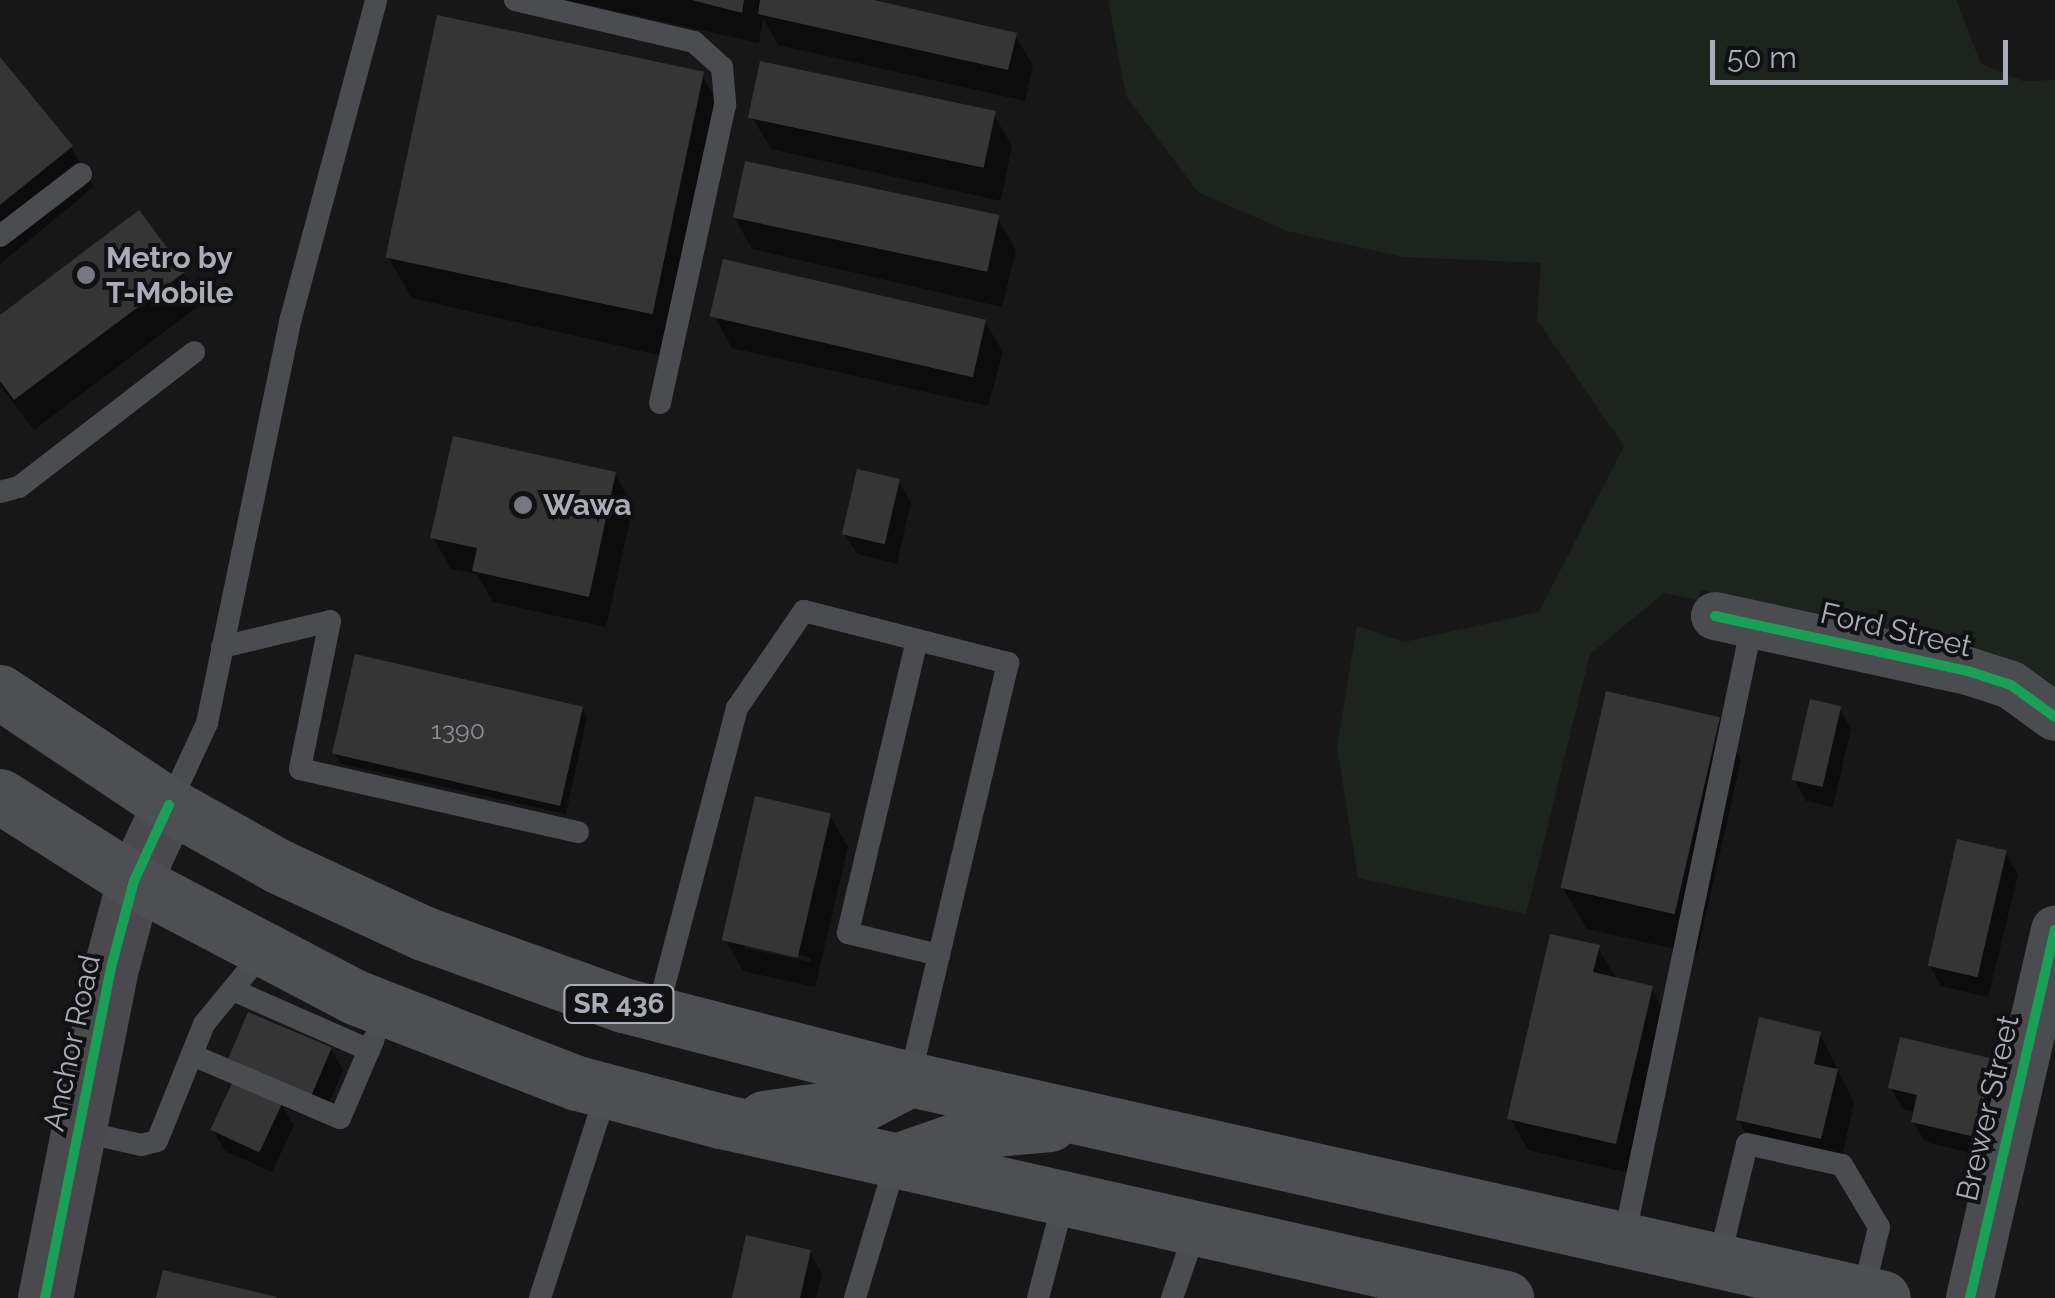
<!DOCTYPE html>
<html>
<head>
<meta charset="utf-8">
<style>
	body { margin:0 }
	#map { position:relative; width:2055px; height:1298px; overflow:hidden; background:#171717; font-family:Raleway,sans-serif }
	div>[style] { position:absolute }
	[style*='--x'] { left:calc(var(--x)*1px); top:calc(var(--y)*1px); width:calc(var(--w)*1px); rotate:calc(var(--a)*1deg) }
	.green>* { inset:0; background:#1d241e }
	.shadow>* { inset:0; background:#0007 }
	.building>* { inset:0; background:#353536; transform-origin:0 0 }
	.lane>* { height:22px; margin:-11px; padding:0 11px; transform-origin:11px; border-radius:11px; background:#4b4c50 }
	.street>* { height:48px; margin:-24px; padding:0 24px; transform-origin:24px; border-radius:24px; background:#4b4c50 }
	.secondary>* { height:55px; margin:-27.5px; padding:0 27.5px; transform-origin:27.5px; border-radius:27.5px; background:#4a4a4e }
	.primary>* { height:55px; margin:-27.5px; padding:0 27.5px; transform-origin:27.5px; border-radius:27.5px; background:#4d4f52 }
	.cycleway>* { height:10px; margin:-5px; padding:0 5px; transform-origin:5px; border-radius:5px; background:#1a9f57 }
	.dots>* { width:28px; height:28px; translate:-50% -50%; box-sizing:border-box; border:5px solid #111113; border-radius:50% }
	span { translate:-50% -50%; white-space:nowrap; text-align:center; line-height:1.15; -webkit-text-stroke:8px #111113; paint-order:stroke }
	.number-label { font-size:25px; color:#8b8f98 }
	.number-label span { -webkit-text-stroke-width:0 }
	.shield-label span { padding:2px 8px; background:#111113; border:2px solid; border-radius:8px; -webkit-text-stroke-width:0 }
	.shield-label { font-size:28px; color:#a8adb8; font-weight:700 }
	.poi-label { font-size:30px; color:#a8adb8; font-weight:700 }
	.left { translate:0 -50%; text-align:left }
	.street-label { font-size:30px; color:#a8adb8 }
	.scale { position:absolute; left:1710px; top:40px; width:298px; height:45px; box-sizing:border-box; border:5px solid #a8adb8; border-top:0; padding-left:12px; font-size:30px; line-height:35px; white-space:nowrap; color:#a8adb8; -webkit-text-stroke:8px #111113; paint-order:stroke }
</style>
</head>
<body>
<div id="map">
	<div class="green">
		<div style="clip-path:polygon(1108px 0,1956px 0,1981px 64px,2023px 81px,2055px 80px,2055px 689px,1975px 649px,1701px 590px,1698px 600px,1664px 593px,1590px 654px,1526px 914px,1358px 878px,1337px 747px,1357px 626px,1404px 642px,1539px 612px,1624px 446px,1537px 320px,1541px 263px,1403px 257px,1287px 231px,1198px 192px,1126px 96px)"></div>
	</div>
	<div class="shadow">
		<div style="clip-path:polygon(567px 0,863px 0,1015px 35px,1033px 66px,1025px 101px,778px 45px,763px 18px,759px 43px)"></div>
		<div style="clip-path:polygon(0 63px,71px 147px,94px 187px,0 264px)"></div>
		<div style="clip-path:polygon(703px 77px,726px 117px,676px 359px,412px 298px,388px 257px)"></div>
		<div style="clip-path:polygon(994px 115px,1012px 146px,1001px 201px,771px 149px,752px 117px)"></div>
		<div style="clip-path:polygon(734px 217px,998px 219px,1016px 250px,1002px 307px,752px 249px)"></div>
		<div style="clip-path:polygon(183px 273px,201px 304px,34px 430px,0 385px,0 318px)"></div>
		<div style="clip-path:polygon(714px 316px,984px 320px,1003px 352px,988px 406px,732px 348px)"></div>
		<div style="clip-path:polygon(615px 474px,633px 506px,606px 627px,493px 602px,477px 574px,451px 569px,433px 537px)"></div>
		<div style="clip-path:polygon(898px 481px,911px 502px,897px 564px,857px 554px,844px 533px)"></div>
		<div style="clip-path:polygon(582px 707px,587px 717px,566px 814px,341px 764px,335px 754px)"></div>
		<div style="clip-path:polygon(1839px 708px,1851px 729px,1833px 807px,1806px 801px,1794px 779px)"></div>
		<div style="clip-path:polygon(1718px 720px,1741px 760px,1697px 954px,1587px 929px,1563px 888px)"></div>
		<div style="clip-path:polygon(evenodd,830px 816px,848px 847px,815px 987px,743px 971px,725px 939px,830px 816px,745px 942px,811px 958px,810px 962px,745px 948px,745px 942px)"></div>
		<div style="clip-path:polygon(2006px 853px,2018px 875px,1988px 997px,1941px 986px,1929px 964px)"></div>
		<div style="clip-path:polygon(1598px 948px,1617px 980px,1651px 988px,1669px 1020px,1634px 1174px,1528px 1150px,1510px 1118px)"></div>
		<div style="clip-path:polygon(1820px 1034px,1854px 1103px,1839px 1170px,1756px 1151px,1738px 1119px)"></div>
		<div style="clip-path:polygon(331px 1049px,343px 1070px,321px 1122px,283px 1107px,294px 1125px,272px 1172px,225px 1151px,213px 1130px,235px 1082px)"></div>
		<div style="clip-path:polygon(1992px 1061px,2004px 1082px,1987px 1157px,1925px 1142px,1913px 1121px,1915px 1112px,1903px 1109px,1891px 1088px)"></div>
		<div style="clip-path:polygon(810px 1252px,822px 1274px,816px 1298px,734px 1298px)"></div>
	</div>
	<div class="building">
		<div style="clip-path:polygon(692px 0,744px 0,742px 13px)"></div>
		<div style="clip-path:polygon(760px 0,874px 0,1017px 33px,1008px 70px,758px 14px)"></div>
		<div style="left:437px;top:15px;width:273px;height:248px;rotate:12deg"></div>
		<div style="clip-path:polygon(0 57px,73px 146px,0 205px)"></div>
		<div style="left:760px;top:61px;width:241px;height:58px;rotate:12deg"></div>
		<div style="left:745px;top:161px;width:260px;height:58px;rotate:12deg"></div>
		<div style="clip-path:polygon(139px 210px,185px 272px,14px 400px,0 381px,0 315px)"></div>
		<div style="left:723px;top:259px;width:270px;height:59px;rotate:13deg"></div>
		<div style="clip-path:polygon(453px 436px,616px 472px,589px 597px,472px 571px,477px 548px,430px 538px)"></div>
		<div style="left:857px;top:469px;width:44px;height:67px;rotate:13deg"></div>
		<div style="left:355px;top:654px;width:234px;height:102px;rotate:13deg"></div>
		<div style="left:1606px;top:691px;width:117px;height:202px;rotate:13deg"></div>
		<div style="left:1810px;top:699px;width:32px;height:83px;rotate:13deg"></div>
		<div style="left:755px;top:796px;width:78px;height:148px;rotate:13deg"></div>
		<div style="left:1957px;top:839px;width:51px;height:130px;rotate:13deg"></div>
		<div style="clip-path:polygon(1550px 934px,1600px 945px,1593px 972px,1653px 986px,1616px 1144px,1507px 1119px)"></div>
		<div style="left:248px;top:1012px;width:91px;height:60px;rotate:23deg"></div>
		<div style="clip-path:polygon(1759px 1017px,1821px 1032px,1814px 1064px,1838px 1069px,1821px 1139px,1736px 1120px)"></div>
		<div style="clip-path:polygon(1900px 1037px,1994px 1059px,1975px 1137px,1911px 1122px,1917px 1095px,1888px 1088px)"></div>
		<div style="left:234px;top:1079px;width:54px;height:56px;rotate:25deg"></div>
		<div style="clip-path:polygon(746px 1235px,811px 1250px,800px 1298px,732px 1298px)"></div>
		<div style="clip-path:polygon(163px 1270px,277px 1297px,277px 1298px,156px 1298px)"></div>
	</div>
	<div class="lane">
		<div style="--x:515;--y:0;--w:184;--a:13.2"></div>
		<div style="--x:694;--y:42;--w:38;--a:42"></div>
		<div style="--x:722;--y:67;--w:38;--a:85"></div>
		<div style="--x:725;--y:105;--w:305;--a:102.3"></div>
		<div style="--x:0;--y:236;--w:102;--a:-37.4"></div>
		<div style="--x:0;--y:492;--w:20;--a:-15"></div>
		<div style="--x:19;--y:487;--w:221;--a:-37.6"></div>
		<div style="--x:917;--y:640;--w:301;--a:103.3"></div>
		<div style="--x:848;--y:933;--w:94;--a:13.6"></div>
		<div style="--x:222;--y:647;--w:111;--a:-13.5"></div>
		<div style="--x:330;--y:621;--w:151;--a:101.5"></div>
		<div style="--x:300;--y:769;--w:285;--a:12.8"></div>
		<div style="--x:169;--y:805;--w:90;--a:-65.1"></div>
		<div style="--x:207;--y:723;--w:414;--a:-78.3"></div>
		<div style="--x:291;--y:318;--w:329;--a:-75"></div>
		<div style="--x:233;--y:990;--w:149;--a:23.8"></div>
		<div style="--x:369;--y:1050;--w:12;--a:-66"></div>
		<div style="--x:657;--y:1013;--w:315;--a:-75.3"></div>
		<div style="--x:737;--y:708;--w:118;--a:-55.4"></div>
		<div style="--x:804;--y:611;--w:211;--a:14.3"></div>
		<div style="--x:1008;--y:663;--w:427;--a:103.3"></div>
		<div style="--x:192;--y:1055;--w:161;--a:23.1"></div>
		<div style="--x:340;--y:1118;--w:74;--a:-66.9"></div>
		<div style="--x:79;--y:1131;--w:64;--a:12.7"></div>
		<div style="--x:141;--y:1145;--w:16;--a:-14"></div>
		<div style="--x:157;--y:1141;--w:126;--a:-68.1"></div>
		<div style="--x:204;--y:1024;--w:94;--a:-50.6"></div>
		<div style="--x:1624;--y:1239;--w:628;--a:-78.24"></div>
		<div style="--x:1719;--y:1260;--w:119;--a:-76.4"></div>
		<div style="--x:1747;--y:1144;--w:97;--a:12.5"></div>
		<div style="--x:1842;--y:1165;--w:72;--a:59.2"></div>
		<div style="--x:1879;--y:1227;--w:68;--a:103.6"></div>
		<div style="--x:540;--y:1298;--w:218;--a:-72.1"></div>
		<div style="--x:855;--y:1298;--w:143;--a:-73.3"></div>
		<div style="--x:1038;--y:1298;--w:102;--a:-75.3"></div>
		<div style="--x:1172;--y:1298;--w:73;--a:-70.8"></div>
	</div>
	<div class="street">
		<div style="--x:1715;--y:616;--w:259;--a:12.3"></div>
		<div style="--x:1968;--y:671;--w:45;--a:18"></div>
		<div style="--x:2011;--y:685;--w:54;--a:36"></div>
		<div style="--x:1970;--y:1298;--w:378;--a:-77"></div>
	</div>
	<div class="secondary">
		<div style="--x:45;--y:1298;--w:341;--a:-78.7"></div>
		<div style="--x:112;--y:964;--w:86;--a:-75.2"></div>
		<div style="--x:134;--y:881;--w:84;--a:-65.3"></div>
	</div>
	<div class="primary">
		<div style="--x:0;--y:692;--w:203;--a:33.8"></div>
		<div style="--x:169;--y:805;--w:125;--a:29.2"></div>
		<div style="--x:278;--y:866;--w:160;--a:24.8"></div>
		<div style="--x:423;--y:933;--w:213;--a:19.8"></div>
		<div style="--x:623;--y:1005;--w:296;--a:14.5"></div>
		<div style="--x:910;--y:1079;--w:997;--a:12.68"></div>
		<div style="--x:0;--y:796;--w:159;--a:32.4"></div>
		<div style="--x:134;--y:881;--w:250;--a:27.7"></div>
		<div style="--x:355;--y:997;--w:238;--a:21.2"></div>
		<div style="--x:577;--y:1083;--w:149;--a:14.8"></div>
		<div style="--x:721;--y:1121;--w:805;--a:12.71"></div>
		<div style="--x:764;--y:1118;--w:99;--a:-8.1"></div>
		<div style="--x:862;--y:1104;--w:54;--a:-27.5"></div>
		<div style="--x:896;--y:1161;--w:94;--a:-19.2"></div>
		<div style="--x:985;--y:1130;--w:65;--a:-5.3"></div>
	</div>
	<div class="cycleway">
		<div style="--x:1715;--y:616;--w:259;--a:12.3"></div>
		<div style="--x:1968;--y:671;--w:45;--a:18"></div>
		<div style="--x:2011;--y:685;--w:54;--a:36"></div>
		<div style="--x:45;--y:1298;--w:341;--a:-78.7"></div>
		<div style="--x:112;--y:964;--w:86;--a:-75.2"></div>
		<div style="--x:134;--y:881;--w:84;--a:-65.3"></div>
		<div style="--x:1970;--y:1298;--w:378;--a:-77"></div>
	</div>
	<div class="dots">
		<div style="left:86px;top:275px;background:#757880"></div>
		<div style="left:523px;top:505px;background:#757880"></div>
	</div>
	<div class="number-label">
		<span style="left:458px;top:730px">1390</span>
	</div>
	<div class="shield-label">
		<span style="left:619px;top:1004px">SR 436</span>
	</div>
	<div class="poi-label">
		<span class="left" style="left:106px;top:275px">Metro by<br>T-Mobile</span>
		<span class="left" style="left:543px;top:505px">Wawa</span>
	</div>
	<div class="street-label">
		<span style="left:1896px;top:630px;rotate:13deg">Ford Street</span>
		<span style="left:72px;top:1043px;rotate:-78deg">Anchor Road</span>
		<span style="left:1988px;top:1108px;rotate:-77deg">Brewer Street</span>
	</div>
	<div class="scale">50 m</div>
</div>
</body>
</html>
